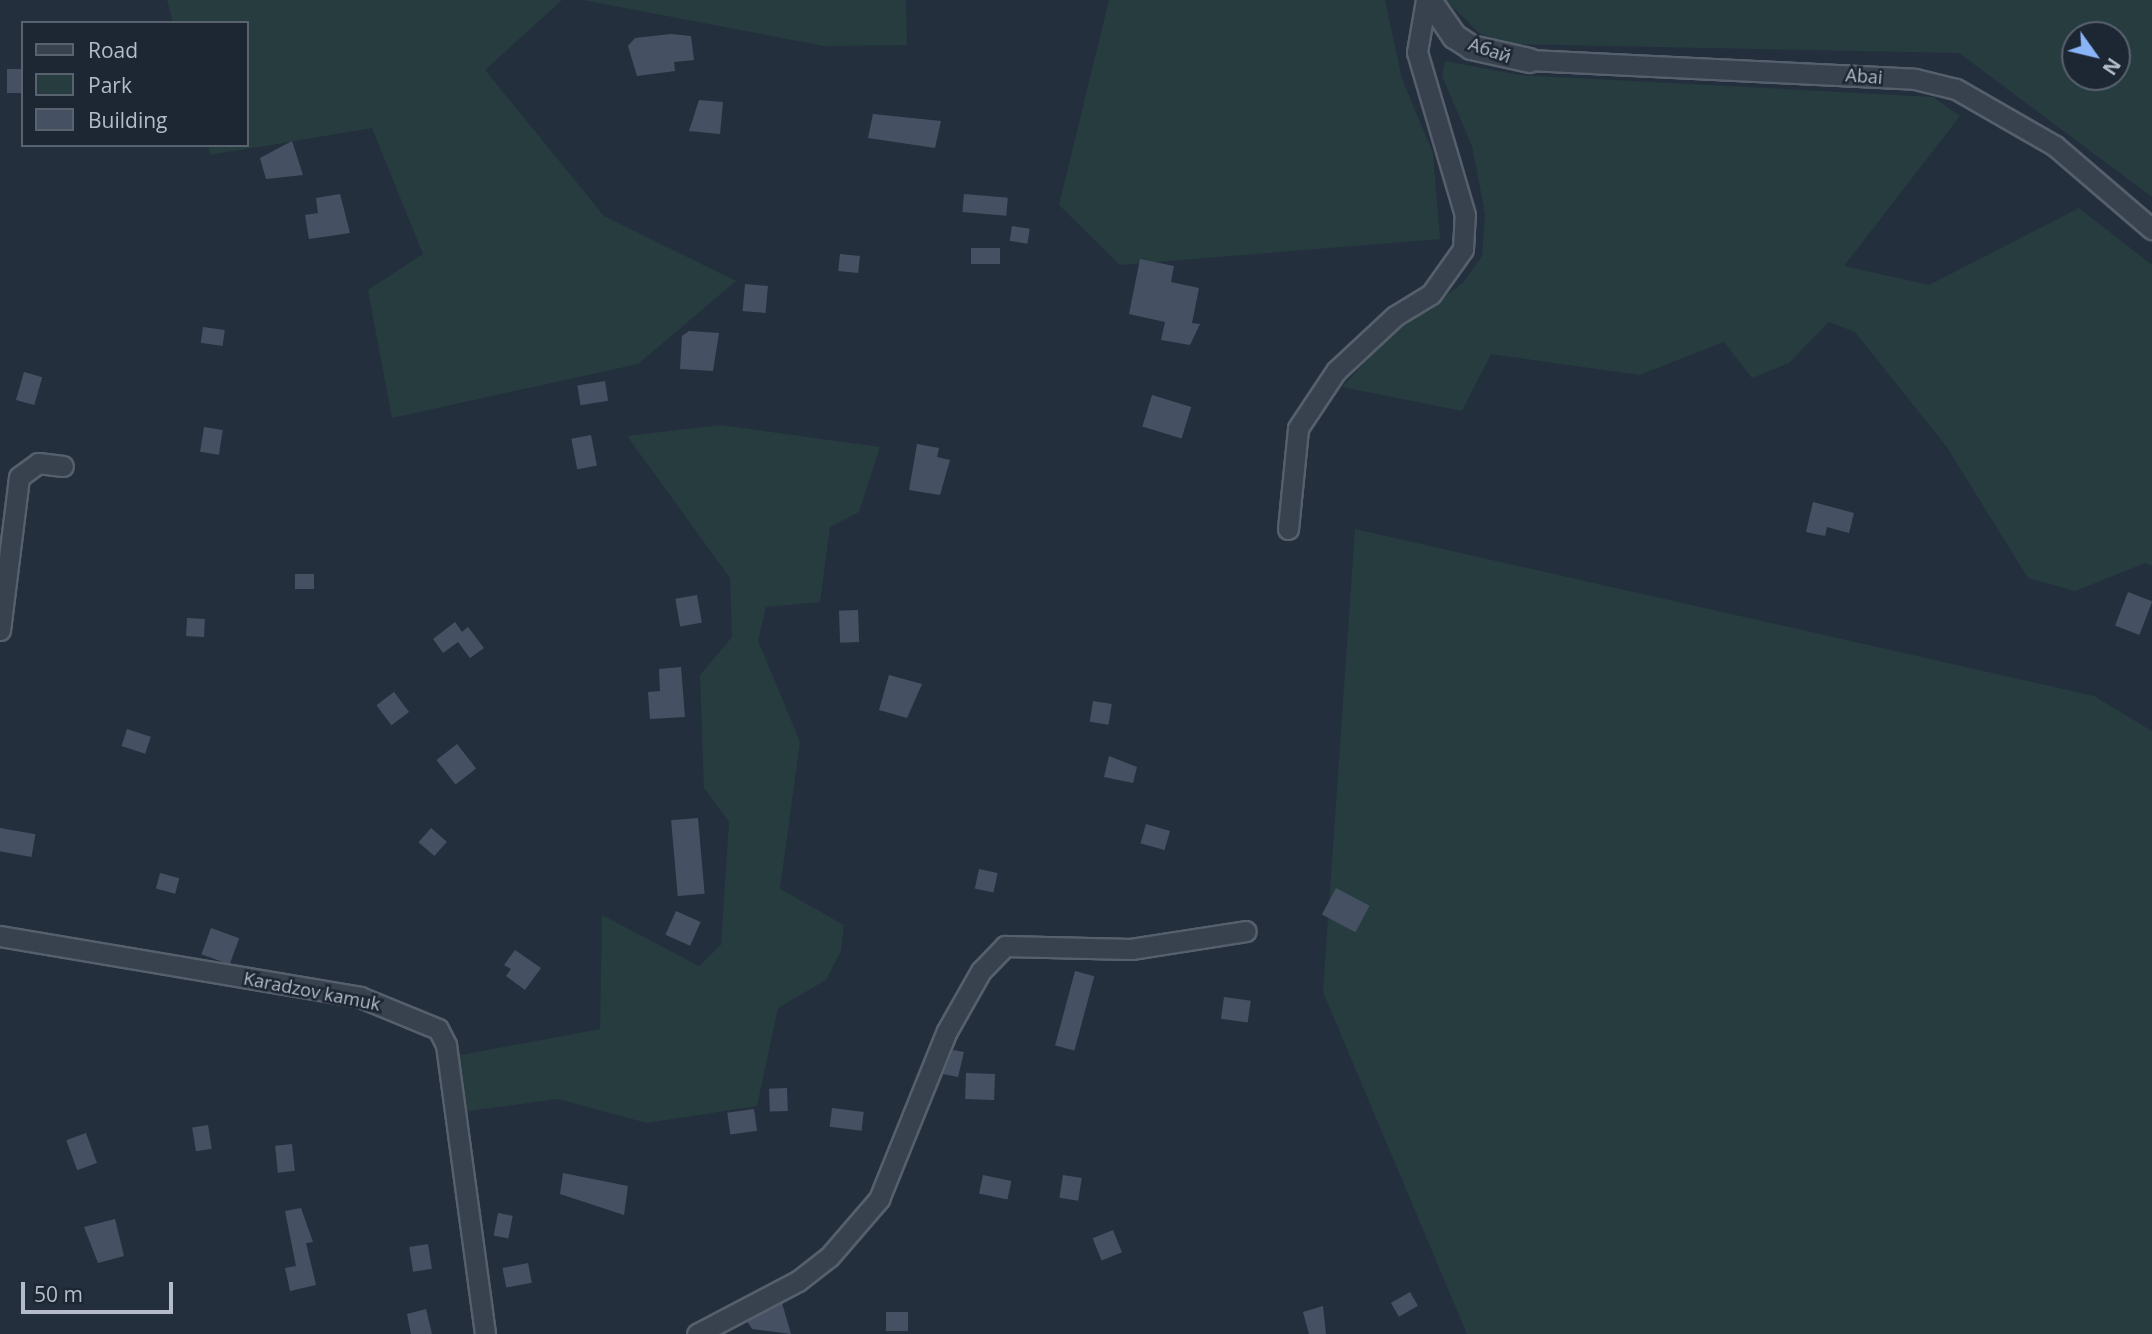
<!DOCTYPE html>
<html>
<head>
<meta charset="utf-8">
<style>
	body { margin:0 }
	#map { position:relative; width:2152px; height:1334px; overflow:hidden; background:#242f3e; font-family:"Open Sans",sans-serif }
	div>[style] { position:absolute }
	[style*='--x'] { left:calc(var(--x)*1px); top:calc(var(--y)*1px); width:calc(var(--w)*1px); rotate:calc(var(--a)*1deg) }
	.green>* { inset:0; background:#263c3f }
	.building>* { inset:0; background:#455162; transform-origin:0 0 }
	.roads { filter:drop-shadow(2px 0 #565f6c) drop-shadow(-2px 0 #565f6c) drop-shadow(0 2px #565f6c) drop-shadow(0 -2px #565f6c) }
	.minor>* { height:19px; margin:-9.5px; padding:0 9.5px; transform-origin:9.5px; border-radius:9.5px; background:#38414e }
	.tertiary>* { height:23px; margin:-11.5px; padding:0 11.5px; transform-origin:11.5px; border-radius:11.5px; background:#38414e }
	span { translate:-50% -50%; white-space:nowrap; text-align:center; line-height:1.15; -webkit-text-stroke:5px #1d2633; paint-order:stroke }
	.street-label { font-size:18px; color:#b4bcc9 }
	.legend { position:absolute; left:21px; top:21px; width:228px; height:126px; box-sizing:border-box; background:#1d2633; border:2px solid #59626f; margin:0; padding:9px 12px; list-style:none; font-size:21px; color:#b4bcc9 }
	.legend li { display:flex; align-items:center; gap:14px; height:35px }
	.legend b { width:35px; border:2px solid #59626f }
	.north { position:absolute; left:2061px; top:21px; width:70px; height:70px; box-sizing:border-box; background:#1d2633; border:2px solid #59626f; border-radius:50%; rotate:124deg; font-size:19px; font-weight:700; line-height:28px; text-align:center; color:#b4bcc9 }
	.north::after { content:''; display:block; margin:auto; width:24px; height:32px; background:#8ab4f8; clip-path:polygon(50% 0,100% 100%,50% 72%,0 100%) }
	.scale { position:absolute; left:21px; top:1282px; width:152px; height:32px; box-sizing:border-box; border:4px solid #b4bcc9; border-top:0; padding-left:9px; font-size:21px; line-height:24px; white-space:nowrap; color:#b4bcc9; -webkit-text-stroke:5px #1d2633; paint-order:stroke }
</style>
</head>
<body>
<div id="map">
	<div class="green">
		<div style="clip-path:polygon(167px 0,562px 0,485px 70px,604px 216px,736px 281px,638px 364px,392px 418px,368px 290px,423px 254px,372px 128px,210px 155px,208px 145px,247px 145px,247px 23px,173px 23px)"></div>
		<div style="clip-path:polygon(583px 0,906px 0,907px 45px,824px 46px)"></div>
		<div style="clip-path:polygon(1109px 0,1385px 0,1402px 79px,1433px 153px,1440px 239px,1120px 265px,1059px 205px)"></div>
		<div style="clip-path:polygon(evenodd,1446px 0,2152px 0,2152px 197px,1959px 53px,1509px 44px,1479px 33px,1446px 0,2075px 35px,2117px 35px,2117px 77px,2075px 77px,2075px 35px)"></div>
		<div style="clip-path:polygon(1445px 61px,1520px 75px,1933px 97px,1960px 116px,1844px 266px,1929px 285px,2079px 208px,2152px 265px,2152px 566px,2145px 563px,2075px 591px,2028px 578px,1946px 446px,1855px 332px,1829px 322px,1789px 363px,1752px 378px,1724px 342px,1639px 375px,1491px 354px,1462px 411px,1342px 387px,1388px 338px,1463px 283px,1482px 256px,1485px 214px,1472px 146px,1442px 76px)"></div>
		<div style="clip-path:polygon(721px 425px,880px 447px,859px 512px,830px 527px,820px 602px,766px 607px,758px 641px,800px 742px,780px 889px,844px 925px,841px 951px,826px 980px,778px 1008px,757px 1106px,647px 1123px,558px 1099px,446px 1114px,445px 1058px,600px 1029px,602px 915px,699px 966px,721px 945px,729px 822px,704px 788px,700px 675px,732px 637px,730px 578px,627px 436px)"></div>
		<div style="clip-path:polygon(1355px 529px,2094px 696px,2152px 731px,2152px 1334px,1467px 1334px,1323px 992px)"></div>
	</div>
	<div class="building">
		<div style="clip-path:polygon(671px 34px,691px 36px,694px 60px,674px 62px,675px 71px,637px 76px,628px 46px,635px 38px)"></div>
		<div style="left:7px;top:69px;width:16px;height:24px"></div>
		<div style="clip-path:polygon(699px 100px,723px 102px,720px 134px,689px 131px)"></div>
		<div style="clip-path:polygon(873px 114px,941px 121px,935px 148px,868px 138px)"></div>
		<div style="clip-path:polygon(292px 141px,303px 175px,266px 179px,260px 158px)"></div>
		<div style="clip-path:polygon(340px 194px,350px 233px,309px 239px,305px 215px,318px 213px,316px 198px)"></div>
		<div style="left:964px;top:194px;width:44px;height:18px;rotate:5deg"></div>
		<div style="left:1012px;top:226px;width:18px;height:15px;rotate:9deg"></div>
		<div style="left:971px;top:248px;width:29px;height:16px"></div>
		<div style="left:840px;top:254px;width:20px;height:17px;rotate:6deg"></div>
		<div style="clip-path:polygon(1140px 259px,1174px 266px,1171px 282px,1199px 288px,1192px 323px,1200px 324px,1190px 345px,1161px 340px,1165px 322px,1129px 314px)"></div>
		<div style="left:745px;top:284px;width:23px;height:27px;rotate:5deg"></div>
		<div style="left:203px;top:327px;width:22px;height:16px;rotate:8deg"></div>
		<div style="clip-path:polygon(689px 331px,719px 333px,713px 371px,680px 369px,682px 336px)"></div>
		<div style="left:24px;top:372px;width:19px;height:29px;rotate:16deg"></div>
		<div style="left:605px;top:381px;width:20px;height:28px;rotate:81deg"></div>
		<div style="left:1152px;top:395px;width:41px;height:33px;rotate:17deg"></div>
		<div style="left:204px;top:427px;width:19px;height:25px;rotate:9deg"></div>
		<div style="left:591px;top:435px;width:31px;height:20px;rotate:79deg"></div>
		<div style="clip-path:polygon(917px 444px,939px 448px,937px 457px,950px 460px,940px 495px,909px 490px)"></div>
		<div style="clip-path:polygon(1813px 502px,1854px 513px,1849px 533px,1827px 527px,1825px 536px,1806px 532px)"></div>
		<div style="left:295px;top:574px;width:19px;height:15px"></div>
		<div style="left:2128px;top:592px;width:26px;height:36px;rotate:21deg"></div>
		<div style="left:697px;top:595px;width:28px;height:22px;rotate:80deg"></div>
		<div style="left:858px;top:610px;width:32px;height:19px;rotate:88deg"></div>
		<div style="left:187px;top:618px;width:18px;height:18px;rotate:3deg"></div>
		<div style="clip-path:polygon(455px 622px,462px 632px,468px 627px,484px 648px,470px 658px,458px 642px,443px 653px,433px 639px)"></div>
		<div style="clip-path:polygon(681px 667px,685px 717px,650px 719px,648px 692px,660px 691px,659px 669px)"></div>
		<div style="clip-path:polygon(889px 675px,922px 684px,907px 718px,879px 710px)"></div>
		<div style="left:394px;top:692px;width:25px;height:22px;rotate:53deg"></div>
		<div style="left:1093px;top:701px;width:19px;height:21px;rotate:9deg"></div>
		<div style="left:127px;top:729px;width:25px;height:18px;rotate:18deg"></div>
		<div style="left:457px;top:744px;width:31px;height:26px;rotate:52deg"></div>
		<div style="clip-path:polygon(1109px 756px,1137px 767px,1133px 783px,1104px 777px)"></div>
		<div style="left:698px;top:818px;width:76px;height:27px;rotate:85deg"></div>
		<div style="left:1146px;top:824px;width:25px;height:20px;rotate:16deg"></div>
		<div style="left:0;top:828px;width:36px;height:23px;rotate:10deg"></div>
		<div style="left:431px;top:828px;width:21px;height:19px;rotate:41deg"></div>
		<div style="left:979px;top:869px;width:19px;height:20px;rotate:12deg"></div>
		<div style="left:160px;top:873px;width:20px;height:16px;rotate:15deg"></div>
		<div style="left:1336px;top:888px;width:38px;height:30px;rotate:28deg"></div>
		<div style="left:676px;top:911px;width:27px;height:26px;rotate:24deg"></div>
		<div style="left:211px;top:928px;width:30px;height:28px;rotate:20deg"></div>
		<div style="clip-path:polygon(515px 950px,541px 968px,525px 990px,506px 976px,511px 969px,504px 965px)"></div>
		<div style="left:1075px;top:971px;width:20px;height:77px;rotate:15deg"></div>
		<div style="left:1224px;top:997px;width:27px;height:22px;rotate:8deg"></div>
		<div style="clip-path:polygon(953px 1050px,964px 1052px,958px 1077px,943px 1074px)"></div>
		<div style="left:966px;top:1073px;width:29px;height:26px;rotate:2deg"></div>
		<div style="left:787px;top:1088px;width:23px;height:18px;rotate:88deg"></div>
		<div style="left:832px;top:1108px;width:32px;height:19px;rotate:7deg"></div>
		<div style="left:754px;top:1109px;width:22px;height:27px;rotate:82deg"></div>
		<div style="left:208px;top:1125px;width:24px;height:16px;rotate:81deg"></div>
		<div style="left:86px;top:1133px;width:32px;height:21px;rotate:70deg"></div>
		<div style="left:292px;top:1144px;width:27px;height:17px;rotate:84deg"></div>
		<div style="clip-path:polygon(563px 1173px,628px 1186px,624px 1215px,560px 1194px)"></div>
		<div style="left:983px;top:1175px;width:29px;height:19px;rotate:12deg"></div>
		<div style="left:1063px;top:1175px;width:19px;height:23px;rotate:9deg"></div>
		<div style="clip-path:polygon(301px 1208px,313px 1242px,306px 1243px,316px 1285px,290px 1291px,285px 1268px,296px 1266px,285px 1211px)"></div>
		<div style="left:498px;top:1213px;width:15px;height:23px;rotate:11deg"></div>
		<div style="clip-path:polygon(115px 1219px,124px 1256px,98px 1263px,84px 1227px)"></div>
		<div style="left:1113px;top:1230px;width:24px;height:22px;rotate:68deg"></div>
		<div style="left:428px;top:1244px;width:25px;height:19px;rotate:81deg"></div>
		<div style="left:528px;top:1263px;width:20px;height:26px;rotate:79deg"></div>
		<div style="left:1410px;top:1292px;width:16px;height:22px;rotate:60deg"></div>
		<div style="clip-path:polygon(782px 1303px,791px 1334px,752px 1329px,747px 1321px)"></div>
		<div style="clip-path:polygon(1323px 1306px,1326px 1334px,1309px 1334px,1303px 1312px)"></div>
		<div style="clip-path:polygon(426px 1309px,432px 1334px,411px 1334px,407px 1314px)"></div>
		<div style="left:908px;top:1312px;width:19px;height:22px;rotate:90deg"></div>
	</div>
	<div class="roads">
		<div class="minor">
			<div style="--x:1529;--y:60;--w:386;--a:2.8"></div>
			<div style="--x:1915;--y:79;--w:42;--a:13.7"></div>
			<div style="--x:1956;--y:89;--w:114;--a:29.9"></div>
			<div style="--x:2055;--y:146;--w:128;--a:40.6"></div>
			<div style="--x:1288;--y:529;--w:101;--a:-84.3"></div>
			<div style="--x:1298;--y:428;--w:69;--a:-56.3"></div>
			<div style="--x:1336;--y:371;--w:81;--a:-43"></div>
			<div style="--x:1395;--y:316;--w:42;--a:-31.4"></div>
			<div style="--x:1431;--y:294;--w:55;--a:-54.6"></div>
			<div style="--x:1463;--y:249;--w:34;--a:-87"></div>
			<div style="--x:1465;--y:215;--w:170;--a:-106.4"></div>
			<div style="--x:1417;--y:52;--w:53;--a:-80.2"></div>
			<div style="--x:0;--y:630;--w:154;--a:-82.9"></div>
			<div style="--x:19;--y:477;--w:24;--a:-36"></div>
			<div style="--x:38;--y:463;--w:25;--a:7"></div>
			<div style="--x:0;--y:936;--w:365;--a:9.6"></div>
			<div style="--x:360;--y:997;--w:84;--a:22.3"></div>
			<div style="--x:438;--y:1029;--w:18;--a:63"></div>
			<div style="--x:446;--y:1045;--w:292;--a:82.3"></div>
			<div style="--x:697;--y:1334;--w:114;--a:-27.7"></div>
			<div style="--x:798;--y:1281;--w:39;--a:-38"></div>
			<div style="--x:829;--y:1257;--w:77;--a:-49.2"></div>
			<div style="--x:879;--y:1199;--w:181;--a:-68"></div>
			<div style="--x:947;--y:1031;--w:69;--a:-60.5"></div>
			<div style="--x:981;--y:971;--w:35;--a:-46"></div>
			<div style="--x:1005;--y:946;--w:126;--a:1.4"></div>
			<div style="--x:1131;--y:949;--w:116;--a:-8.9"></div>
		</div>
		<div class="tertiary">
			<div style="--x:1429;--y:0;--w:44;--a:55.2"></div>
			<div style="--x:1454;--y:36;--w:20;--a:33"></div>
			<div style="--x:1471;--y:47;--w:59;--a:12.6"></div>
		</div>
	</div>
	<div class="street-label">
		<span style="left:1490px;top:50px;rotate:19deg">Абай</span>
		<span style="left:1864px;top:76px;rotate:4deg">Abai</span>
		<span style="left:312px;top:991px;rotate:11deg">Karadzov kamuk</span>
	</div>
	<ul class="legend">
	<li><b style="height:9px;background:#38414e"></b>Road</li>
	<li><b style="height:19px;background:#263c3f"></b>Park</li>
	<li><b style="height:19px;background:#455162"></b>Building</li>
	</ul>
	<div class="north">N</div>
	<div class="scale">50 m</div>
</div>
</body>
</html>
